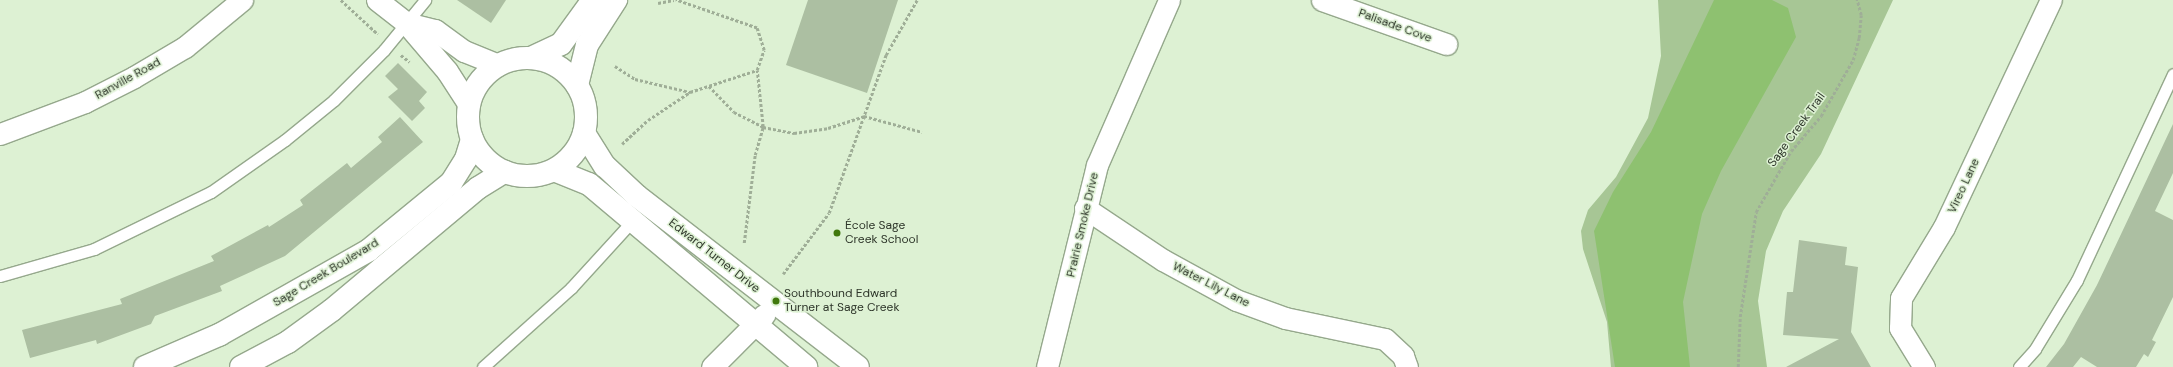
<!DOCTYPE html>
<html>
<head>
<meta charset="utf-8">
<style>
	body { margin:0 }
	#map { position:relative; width:2173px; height:367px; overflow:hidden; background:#ddf1d3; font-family:"DM Sans",sans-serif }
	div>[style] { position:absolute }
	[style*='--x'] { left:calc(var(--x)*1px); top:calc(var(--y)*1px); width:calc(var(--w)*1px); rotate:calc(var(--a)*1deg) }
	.green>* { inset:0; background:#a7c695 }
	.water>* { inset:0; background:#8ec170 }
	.building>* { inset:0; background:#acbfa2 }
	.path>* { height:2.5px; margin-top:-1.25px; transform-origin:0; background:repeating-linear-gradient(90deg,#9fae97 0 3px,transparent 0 5px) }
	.roads { filter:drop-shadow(1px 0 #95a88c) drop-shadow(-1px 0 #95a88c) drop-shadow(0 1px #95a88c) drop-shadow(0 -1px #95a88c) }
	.service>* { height:11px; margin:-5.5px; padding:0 5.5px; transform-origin:5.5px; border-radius:5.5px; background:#fff }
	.minor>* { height:21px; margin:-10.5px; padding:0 10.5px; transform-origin:10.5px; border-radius:10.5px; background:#fff }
	.tertiary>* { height:22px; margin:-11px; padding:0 11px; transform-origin:11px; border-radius:11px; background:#fff }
	.tertiary>.ring { margin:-11px; padding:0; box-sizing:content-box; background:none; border:22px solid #fff; border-radius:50% }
	.dots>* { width:11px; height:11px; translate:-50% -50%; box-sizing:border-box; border:2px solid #ddf1d3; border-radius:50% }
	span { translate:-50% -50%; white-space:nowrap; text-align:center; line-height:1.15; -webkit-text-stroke:3px #ddf1d3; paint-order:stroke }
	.street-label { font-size:12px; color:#2e362a }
	.poi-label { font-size:12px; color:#2e362a }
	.left { translate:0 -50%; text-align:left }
</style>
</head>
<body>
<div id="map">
	<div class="green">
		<div style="clip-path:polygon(1658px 0,1893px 0,1821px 154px,1783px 211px,1766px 251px,1758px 301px,1767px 367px,1611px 367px,1607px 322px,1583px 249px,1581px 231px,1588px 210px,1616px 177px,1648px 118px,1661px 56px)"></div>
	</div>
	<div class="water">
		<div style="clip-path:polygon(1714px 0,1772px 0,1788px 8px,1796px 37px,1721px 171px,1702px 214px,1683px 302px,1690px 367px,1615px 367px,1594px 231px,1613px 192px,1651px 132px)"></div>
	</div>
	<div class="building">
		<div style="clip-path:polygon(457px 0,506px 0,491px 23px)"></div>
		<div style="clip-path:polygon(808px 0,898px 0,867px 93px,786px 65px)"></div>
		<div style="clip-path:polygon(398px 63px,427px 92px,419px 101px,425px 108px,412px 121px,388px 97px,398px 89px,385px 76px)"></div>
		<div style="clip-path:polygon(400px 117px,423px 142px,285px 256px,220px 286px,222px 291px,155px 316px,151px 324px,97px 344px,96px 340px,30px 358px,22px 330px,122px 304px,120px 299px,214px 261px,211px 256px,268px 225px,269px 227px,303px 205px,300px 200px,347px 163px,351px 168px,382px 142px,378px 137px)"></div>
		<div style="clip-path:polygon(2173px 124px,2173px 173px,2155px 211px,2173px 220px,2173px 297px,2152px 340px,2156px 342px,2148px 357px,2144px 354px,2136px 367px,2097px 367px,2081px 357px,2073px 367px,2046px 367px,2064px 344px,2097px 285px)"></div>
		<div style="clip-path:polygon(1799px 240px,1847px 247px,1845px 265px,1858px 267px,1851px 332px,1871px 367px,1786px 367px,1839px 339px,1783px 335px,1787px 292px,1793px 292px)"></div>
	</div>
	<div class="path">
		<div style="--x:341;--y:0;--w:50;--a:42.6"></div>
		<div style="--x:658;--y:3;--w:16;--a:-11"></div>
		<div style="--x:401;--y:55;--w:11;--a:38"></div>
		<div style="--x:615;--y:66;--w:24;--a:33"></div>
		<div style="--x:635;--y:79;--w:57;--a:13.3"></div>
		<div style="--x:709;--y:86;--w:36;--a:46"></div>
		<div style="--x:734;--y:112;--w:33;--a:27"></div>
		<div style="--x:763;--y:127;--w:32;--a:11"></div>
		<div style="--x:794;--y:133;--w:34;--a:-8"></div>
		<div style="--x:828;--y:128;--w:38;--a:-18"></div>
		<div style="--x:864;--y:116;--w:60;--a:15.4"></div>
		<div style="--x:622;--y:144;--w:35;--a:-43"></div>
		<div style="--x:648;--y:120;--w:50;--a:-33.7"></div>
		<div style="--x:690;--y:92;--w:71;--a:-18.2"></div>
		<div style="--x:757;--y:70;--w:21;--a:-71"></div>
		<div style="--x:764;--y:50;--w:23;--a:-108"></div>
		<div style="--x:757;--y:28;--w:86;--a:-160.9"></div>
		<div style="--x:744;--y:243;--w:89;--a:-82.9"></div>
		<div style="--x:755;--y:155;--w:29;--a:-74"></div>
		<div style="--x:763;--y:127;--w:57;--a:-96"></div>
		<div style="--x:783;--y:274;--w:76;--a:-53"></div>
		<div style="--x:829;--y:213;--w:168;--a:-70.2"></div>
		<div style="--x:886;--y:55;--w:63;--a:-60.6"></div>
		<div style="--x:1738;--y:367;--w:50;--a:-87.7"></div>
		<div style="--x:1740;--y:317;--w:106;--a:-81.3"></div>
		<div style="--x:1756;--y:212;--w:70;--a:-60.2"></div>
		<div style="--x:1791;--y:151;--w:46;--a:-49.4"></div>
		<div style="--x:1821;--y:116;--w:64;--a:-60.3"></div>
		<div style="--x:1853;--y:60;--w:23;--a:-75"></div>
		<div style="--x:1859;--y:38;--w:23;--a:-85"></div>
		<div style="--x:1861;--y:15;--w:16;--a:-105"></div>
	</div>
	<div class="roads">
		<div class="service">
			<div style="--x:0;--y:276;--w:98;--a:-16"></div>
			<div style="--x:94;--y:249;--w:130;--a:-26"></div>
			<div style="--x:211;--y:192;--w:90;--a:-35.1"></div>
			<div style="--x:285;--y:140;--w:63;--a:-39.2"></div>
			<div style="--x:334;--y:100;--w:71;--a:-45"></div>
			<div style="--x:384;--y:50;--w:65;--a:-50.6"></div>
			<div style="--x:483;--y:367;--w:118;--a:-41.9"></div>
			<div style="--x:571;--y:288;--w:95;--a:-47.6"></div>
			<div style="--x:2019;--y:367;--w:24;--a:-48"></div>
			<div style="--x:2035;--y:349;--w:81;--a:-58.7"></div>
			<div style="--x:2077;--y:280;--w:227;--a:-65"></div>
		</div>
		<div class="minor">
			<div style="--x:377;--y:0;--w:37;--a:38"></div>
			<div style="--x:406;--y:23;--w:63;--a:49.5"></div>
			<div style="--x:447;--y:71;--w:40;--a:57.1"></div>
			<div style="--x:1322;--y:0;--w:132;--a:19.5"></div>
			<div style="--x:406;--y:23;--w:30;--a:14"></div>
			<div style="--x:435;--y:30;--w:36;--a:36"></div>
			<div style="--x:464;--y:51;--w:37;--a:22"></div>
			<div style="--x:0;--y:134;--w:91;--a:-20.6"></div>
			<div style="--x:85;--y:102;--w:55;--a:-27"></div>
			<div style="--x:134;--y:77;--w:59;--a:-30.5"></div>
			<div style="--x:185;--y:47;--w:74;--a:-39.5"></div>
			<div style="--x:1085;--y:208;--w:94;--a:33.7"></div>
			<div style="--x:1163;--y:260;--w:83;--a:28.7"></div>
			<div style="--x:1236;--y:300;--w:52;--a:20.2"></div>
			<div style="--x:1285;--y:318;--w:102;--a:11.9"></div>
			<div style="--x:1385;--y:339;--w:25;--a:43"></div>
			<div style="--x:1403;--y:356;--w:12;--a:70"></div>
			<div style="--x:712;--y:367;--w:74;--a:-45"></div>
			<div style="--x:1047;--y:367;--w:208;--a:-76.1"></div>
			<div style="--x:1097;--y:165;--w:180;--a:-66.4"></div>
			<div style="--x:1924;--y:367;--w:46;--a:-121.6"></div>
			<div style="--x:1900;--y:328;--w:30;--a:-88"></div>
			<div style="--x:1901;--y:298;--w:83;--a:-58.8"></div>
			<div style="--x:1944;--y:227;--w:251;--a:-64.8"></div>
		</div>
		<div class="tertiary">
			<div class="ring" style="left:468px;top:58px;width:96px;height:96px"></div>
			<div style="--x:531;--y:58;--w:33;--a:-25"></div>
			<div style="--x:561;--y:44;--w:54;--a:-54"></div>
			<div style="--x:577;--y:85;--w:41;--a:-76"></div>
			<div style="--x:587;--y:45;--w:54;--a:-57.2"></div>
			<div style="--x:584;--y:133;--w:39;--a:58"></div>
			<div style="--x:605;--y:166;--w:44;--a:43.2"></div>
			<div style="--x:637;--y:196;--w:279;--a:37.7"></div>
			<div style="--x:554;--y:170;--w:38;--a:22"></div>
			<div style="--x:589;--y:184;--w:284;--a:40.1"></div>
			<div style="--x:145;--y:367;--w:81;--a:-23.4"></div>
			<div style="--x:219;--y:335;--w:172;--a:-29.5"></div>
			<div style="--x:369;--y:250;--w:106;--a:-39.3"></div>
			<div style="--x:451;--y:183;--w:28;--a:-58"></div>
			<div style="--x:466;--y:159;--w:21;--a:-73"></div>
			<div style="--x:241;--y:367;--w:53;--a:-28"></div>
			<div style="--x:288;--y:342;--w:54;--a:-36"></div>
			<div style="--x:332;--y:310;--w:190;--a:-39.9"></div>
			<div style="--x:478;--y:188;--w:31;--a:-32"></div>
		</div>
	</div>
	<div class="dots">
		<div style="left:837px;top:233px;background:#40780c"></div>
		<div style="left:776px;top:301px;background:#40780c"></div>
	</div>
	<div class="street-label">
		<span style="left:1395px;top:26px;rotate:20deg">Palisade Cove</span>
		<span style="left:128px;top:79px;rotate:-29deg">Ranville Road</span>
		<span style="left:1797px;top:130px;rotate:-54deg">Sage Creek Trail</span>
		<span style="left:1964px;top:186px;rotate:-65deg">Vireo Lane</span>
		<span style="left:1083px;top:225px;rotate:-77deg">Prairie Smoke Drive</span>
		<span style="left:714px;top:256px;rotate:38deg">Edward Turner Drive</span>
		<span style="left:326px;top:273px;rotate:-31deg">Sage Creek Boulevard</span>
		<span style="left:1211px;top:285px;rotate:27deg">Water Lily Lane</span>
	</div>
	<div class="poi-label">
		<span class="left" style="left:845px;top:233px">École Sage<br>Creek School</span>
		<span class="left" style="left:784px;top:301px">Southbound Edward<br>Turner at Sage Creek</span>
	</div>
</div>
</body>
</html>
